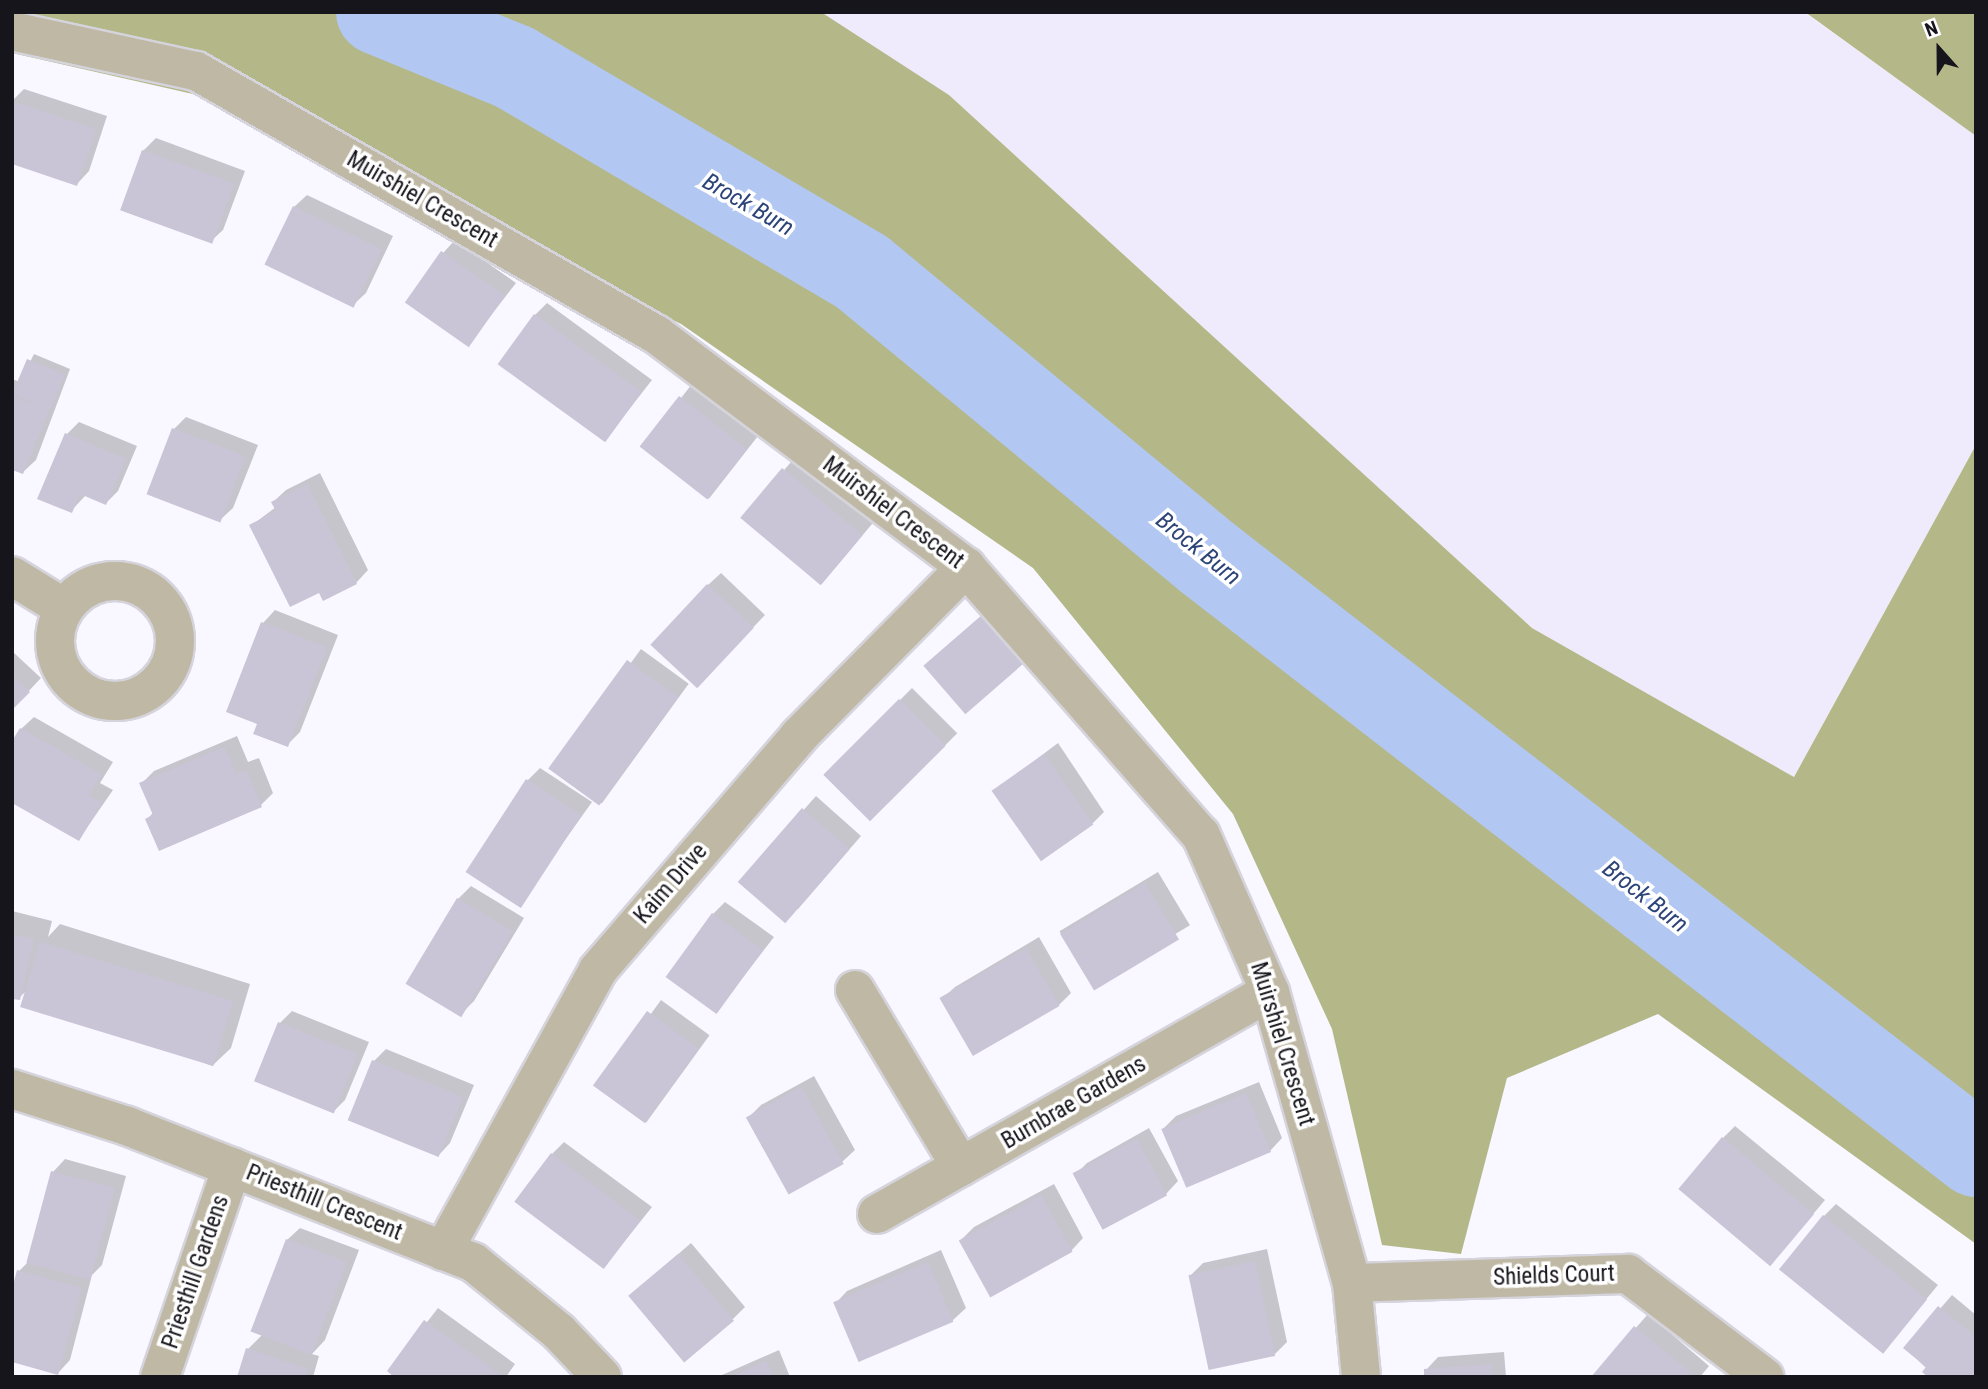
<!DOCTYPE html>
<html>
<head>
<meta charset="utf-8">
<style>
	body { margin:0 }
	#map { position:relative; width:1988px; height:1389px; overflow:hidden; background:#f9f7ff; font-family:"Roboto Condensed",sans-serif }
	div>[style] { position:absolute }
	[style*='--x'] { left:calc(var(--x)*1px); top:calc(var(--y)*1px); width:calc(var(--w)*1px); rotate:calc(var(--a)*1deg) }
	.built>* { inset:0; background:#f0ebfc }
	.forest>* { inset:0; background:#b4b889 }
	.shadow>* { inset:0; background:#0003; transform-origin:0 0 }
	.river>* { height:86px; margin:-43px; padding:0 43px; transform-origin:43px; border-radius:43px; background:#b2c7f1 }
	.building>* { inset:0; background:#cac4d7; transform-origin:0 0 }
	.roads { filter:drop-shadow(2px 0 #d5d3db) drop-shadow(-2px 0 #d5d3db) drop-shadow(0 2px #d5d3db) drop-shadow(0 -2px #d5d3db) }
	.minor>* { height:38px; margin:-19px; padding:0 19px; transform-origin:19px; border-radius:19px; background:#beb8a4 }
	.minor>.ring { margin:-19px; padding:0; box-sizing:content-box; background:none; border:38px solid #beb8a4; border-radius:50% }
	span { translate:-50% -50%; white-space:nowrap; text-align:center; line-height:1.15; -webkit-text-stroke:7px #fff; paint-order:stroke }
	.street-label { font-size:23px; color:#17151c }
	.water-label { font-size:24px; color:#2c4478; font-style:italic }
	.frame { position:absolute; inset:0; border:14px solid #17151c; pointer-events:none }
	.north { position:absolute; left:1904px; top:14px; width:70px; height:70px; -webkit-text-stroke:5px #fff; paint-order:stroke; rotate:339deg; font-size:19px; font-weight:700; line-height:28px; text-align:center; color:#17151c }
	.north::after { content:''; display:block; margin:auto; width:24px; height:32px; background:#17151c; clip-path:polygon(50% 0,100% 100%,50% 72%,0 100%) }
</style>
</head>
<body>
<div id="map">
	<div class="built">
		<div style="clip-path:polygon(821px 12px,1804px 12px,1976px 136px,1976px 445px,1794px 777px,1532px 628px,949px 95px)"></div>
	</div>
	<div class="forest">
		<div style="clip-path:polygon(12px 12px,821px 12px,949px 95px,1532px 628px,1794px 777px,1976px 445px,1976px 1244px,1658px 1014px,1507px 1078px,1461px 1254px,1382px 1245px,1332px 1029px,1233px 814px,1033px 568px,681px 324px,215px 99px,12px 53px)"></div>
		<div style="clip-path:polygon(1805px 12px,1976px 12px,1976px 136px)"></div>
	</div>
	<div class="shadow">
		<div style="clip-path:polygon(24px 89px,107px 116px,89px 171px,77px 184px,12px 162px,12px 101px)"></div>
		<div style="clip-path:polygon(156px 138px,245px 171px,223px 230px,210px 242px,143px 151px)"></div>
		<div style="clip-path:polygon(307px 195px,393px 236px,366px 293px,353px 305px,294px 207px)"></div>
		<div style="clip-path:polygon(455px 240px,516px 283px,468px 345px,443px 253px)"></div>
		<div style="clip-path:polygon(547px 303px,652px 380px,605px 440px,535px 315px)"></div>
		<div style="clip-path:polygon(34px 354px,70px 369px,36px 460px,23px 472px,12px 468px,12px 379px,20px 382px)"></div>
		<div style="left:692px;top:384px;width:84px;height:80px;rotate:38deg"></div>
		<div style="clip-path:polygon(186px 417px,258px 445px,233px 508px,220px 520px,174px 429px)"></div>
		<div style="clip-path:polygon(79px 422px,137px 446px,118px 491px,106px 503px,86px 495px,71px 511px,67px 434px)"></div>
		<div style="left:796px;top:456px;width:102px;height:81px;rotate:40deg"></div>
		<div style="clip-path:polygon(320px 473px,368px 570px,356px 583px,252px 525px,276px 507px,273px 502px,286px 490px)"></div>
		<div style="clip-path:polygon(721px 573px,765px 615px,709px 674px,708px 585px)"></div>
		<div style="clip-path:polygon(275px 610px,338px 635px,300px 732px,287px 745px,259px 723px,228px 711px,263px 623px)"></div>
		<div style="left:641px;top:649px;width:59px;height:148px;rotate:36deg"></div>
		<div style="clip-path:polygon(12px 651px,41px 678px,12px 709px)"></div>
		<div style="left:912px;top:688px;width:64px;height:122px;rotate:45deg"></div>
		<div style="clip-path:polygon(34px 717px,113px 762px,100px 783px,113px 790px,79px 839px,21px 729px)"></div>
		<div style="clip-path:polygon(237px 736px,248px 762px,259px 758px,273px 793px,261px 805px,147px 819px,154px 812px,142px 783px,154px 771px)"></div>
		<div style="clip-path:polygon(1058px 743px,1104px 812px,1092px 824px,994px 791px)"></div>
		<div style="clip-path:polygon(540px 768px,592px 802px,518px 906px,528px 780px)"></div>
		<div style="clip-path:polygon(816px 796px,861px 836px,798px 909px,740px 882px)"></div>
		<div style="left:1158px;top:872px;width:62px;height:115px;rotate:59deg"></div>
		<div style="clip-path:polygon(471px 886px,524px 918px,474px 1001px,461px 1014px,408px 982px,458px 899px)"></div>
		<div style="clip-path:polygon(725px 902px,774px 937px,717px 1011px,713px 914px)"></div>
		<div style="clip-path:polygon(12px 911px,52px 921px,48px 937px,60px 924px,250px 984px,231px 1048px,212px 1066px,26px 991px,19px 998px,12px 997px)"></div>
		<div style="clip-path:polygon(1039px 937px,1071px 993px,1059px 1005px,942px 999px,955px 987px)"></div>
		<div style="left:661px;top:1000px;width:60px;height:108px;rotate:36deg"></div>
		<div style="clip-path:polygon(292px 1011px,369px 1042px,345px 1100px,333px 1112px,280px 1023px)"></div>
		<div style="clip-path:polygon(386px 1049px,474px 1085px,450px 1143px,438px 1156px,374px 1061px)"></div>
		<div style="clip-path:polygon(814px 1076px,855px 1150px,842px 1162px,748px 1118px,761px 1105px)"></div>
		<div style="clip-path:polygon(1259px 1082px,1282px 1138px,1270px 1151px,1163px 1129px,1176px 1116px)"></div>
		<div style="clip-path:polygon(1735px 1126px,1825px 1200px,1783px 1250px,1723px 1138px)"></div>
		<div style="clip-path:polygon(1149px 1128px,1178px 1181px,1166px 1194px,1075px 1175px,1087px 1163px)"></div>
		<div style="clip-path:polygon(564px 1142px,652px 1207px,604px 1267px,552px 1154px)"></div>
		<div style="clip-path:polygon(65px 1159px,126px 1176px,102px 1265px,92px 1275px,70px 1360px,58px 1373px,19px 1271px,28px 1262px,53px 1172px)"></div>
		<div style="clip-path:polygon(1054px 1184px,1083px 1238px,1071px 1251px,961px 1240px,974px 1227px)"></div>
		<div style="clip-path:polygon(1836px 1204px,1938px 1285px,1884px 1350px,1824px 1216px)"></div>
		<div style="clip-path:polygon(300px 1228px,359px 1250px,325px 1340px,312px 1354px,319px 1356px,313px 1377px,238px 1377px,248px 1349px,263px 1334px,287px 1240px)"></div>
		<div style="clip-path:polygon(691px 1243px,745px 1307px,733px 1319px,630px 1296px)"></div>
		<div style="clip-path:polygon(1267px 1249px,1287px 1342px,1275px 1354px,1190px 1276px,1203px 1263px)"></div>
		<div style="clip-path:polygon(941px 1250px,966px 1308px,953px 1320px,835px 1304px,847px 1291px)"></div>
		<div style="clip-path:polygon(1952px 1295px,1976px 1315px,1976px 1377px,1935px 1377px,1906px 1348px)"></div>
		<div style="clip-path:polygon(438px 1308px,515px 1364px,506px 1377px,397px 1377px,389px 1371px)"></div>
		<div style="clip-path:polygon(1648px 1314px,1709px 1366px,1700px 1377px,1593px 1377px)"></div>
		<div style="clip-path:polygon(779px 1350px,790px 1377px,720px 1377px,722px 1375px)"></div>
		<div style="clip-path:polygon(1504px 1352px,1506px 1377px,1426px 1377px,1426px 1370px,1438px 1357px)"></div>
	</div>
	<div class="river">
		<div style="--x:379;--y:12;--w:146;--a:22.2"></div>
		<div style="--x:514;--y:67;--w:404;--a:30.5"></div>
		<div style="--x:862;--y:272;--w:450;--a:39.6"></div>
		<div style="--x:1209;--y:559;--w:971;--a:37.8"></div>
	</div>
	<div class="building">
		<div style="clip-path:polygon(12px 101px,96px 129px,77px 186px,12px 164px)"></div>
		<div style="left:142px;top:150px;width:98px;height:64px;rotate:20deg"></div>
		<div style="left:293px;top:206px;width:99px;height:65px;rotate:26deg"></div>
		<div style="left:441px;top:251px;width:78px;height:63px;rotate:35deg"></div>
		<div style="left:534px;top:314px;width:133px;height:62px;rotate:36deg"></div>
		<div style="left:27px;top:359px;width:41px;height:38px;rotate:23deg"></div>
		<div style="clip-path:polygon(12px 396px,49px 410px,23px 474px,12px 470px)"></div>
		<div style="left:679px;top:396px;width:86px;height:64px;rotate:38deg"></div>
		<div style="left:172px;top:428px;width:79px;height:71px;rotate:21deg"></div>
		<div style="clip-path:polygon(65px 433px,126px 459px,106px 505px,80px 494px,72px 513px,37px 499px)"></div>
		<div style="left:782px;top:468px;width:105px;height:65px;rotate:40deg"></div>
		<div style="clip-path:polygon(307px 484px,357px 584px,323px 601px,319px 593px,290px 607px,249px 525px,276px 511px,271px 502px)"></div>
		<div style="left:707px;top:584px;width:64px;height:83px;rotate:43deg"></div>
		<div style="left:983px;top:614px;width:64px;height:79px;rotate:49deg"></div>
		<div style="clip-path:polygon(261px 622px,327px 647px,288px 747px,253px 734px,257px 724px,226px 712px)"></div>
		<div style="left:627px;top:660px;width:63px;height:134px;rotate:36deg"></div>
		<div style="clip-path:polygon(12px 675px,30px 692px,12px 710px)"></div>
		<div style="left:899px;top:699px;width:66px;height:107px;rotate:45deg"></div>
		<div style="clip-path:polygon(20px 728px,101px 774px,89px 796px,102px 803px,79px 841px,12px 803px,12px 741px)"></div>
		<div style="clip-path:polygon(224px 747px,236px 774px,246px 770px,262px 807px,159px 851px,145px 819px,153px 815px,139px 783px)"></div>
		<div style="left:1044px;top:754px;width:86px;height:64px;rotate:55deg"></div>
		<div style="left:526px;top:779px;width:66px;height:111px;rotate:33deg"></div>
		<div style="left:802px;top:808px;width:63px;height:98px;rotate:41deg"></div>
		<div style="left:1145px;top:883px;width:66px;height:99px;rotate:59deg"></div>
		<div style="left:457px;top:898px;width:65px;height:100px;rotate:31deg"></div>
		<div style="left:712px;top:913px;width:63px;height:79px;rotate:36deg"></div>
		<div style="clip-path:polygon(12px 934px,34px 939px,20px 1000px,12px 999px)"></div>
		<div style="left:40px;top:942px;width:202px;height:68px;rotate:17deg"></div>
		<div style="left:1026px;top:948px;width:67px;height:100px;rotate:60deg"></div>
		<div style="left:647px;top:1011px;width:64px;height:92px;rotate:36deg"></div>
		<div style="left:278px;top:1022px;width:86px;height:64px;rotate:22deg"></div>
		<div style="left:372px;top:1060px;width:98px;height:65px;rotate:22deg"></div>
		<div style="left:801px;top:1087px;width:88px;height:63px;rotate:61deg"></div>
		<div style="left:1246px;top:1093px;width:64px;height:92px;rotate:67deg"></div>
		<div style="left:1722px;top:1137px;width:120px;height:68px;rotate:40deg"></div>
		<div style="left:1137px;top:1139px;width:64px;height:73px;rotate:62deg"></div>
		<div style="left:551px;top:1153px;width:112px;height:61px;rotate:37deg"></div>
		<div style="left:51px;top:1171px;width:66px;height:95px;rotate:15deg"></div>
		<div style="left:1041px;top:1195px;width:65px;height:94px;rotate:61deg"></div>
		<div style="left:1823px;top:1215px;width:134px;height:70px;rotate:39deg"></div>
		<div style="left:286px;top:1239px;width:65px;height:99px;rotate:21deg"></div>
		<div style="left:678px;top:1254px;width:87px;height:65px;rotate:50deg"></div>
		<div style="left:1255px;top:1261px;width:97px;height:68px;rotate:78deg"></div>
		<div style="left:928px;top:1262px;width:65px;height:103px;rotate:67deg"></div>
		<div style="clip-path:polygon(17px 1270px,82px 1288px,58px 1375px,12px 1362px,12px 1289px)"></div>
		<div style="clip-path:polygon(1938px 1306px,1976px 1337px,1976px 1377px,1928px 1377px,1922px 1372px,1926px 1367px,1903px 1348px)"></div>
		<div style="clip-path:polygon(424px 1320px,504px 1377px,394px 1377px,387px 1371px)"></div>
		<div style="clip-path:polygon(1634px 1326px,1696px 1377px,1591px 1377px)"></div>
		<div style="clip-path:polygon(246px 1348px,308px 1369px,305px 1377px,237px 1377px)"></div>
		<div style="clip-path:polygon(766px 1361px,773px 1377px,731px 1377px)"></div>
		<div style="clip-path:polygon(1492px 1364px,1493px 1377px,1424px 1377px,1424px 1369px)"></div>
	</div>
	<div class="roads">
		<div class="minor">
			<div style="--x:12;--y:31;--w:188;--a:12.3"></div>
			<div style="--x:196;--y:71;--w:531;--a:29.8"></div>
			<div style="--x:657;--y:335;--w:386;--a:36.9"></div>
			<div style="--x:966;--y:567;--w:356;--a:48.8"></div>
			<div style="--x:1201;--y:835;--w:171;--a:66.3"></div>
			<div style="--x:1270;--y:992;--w:302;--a:74.3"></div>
			<div style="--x:1352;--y:1283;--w:94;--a:84.5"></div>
			<div style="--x:12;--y:576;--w:61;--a:31.6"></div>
			<div class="ring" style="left:55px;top:581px;width:82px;height:82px"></div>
			<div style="--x:855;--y:990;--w:206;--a:59.1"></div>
			<div style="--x:12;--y:1089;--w:121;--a:17.8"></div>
			<div style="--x:127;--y:1126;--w:372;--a:21.5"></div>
			<div style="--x:473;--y:1262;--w:111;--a:39.1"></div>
			<div style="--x:559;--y:1332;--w:62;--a:46.3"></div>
			<div style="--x:877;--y:1214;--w:451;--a:-29.5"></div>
			<div style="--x:443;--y:1251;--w:321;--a:-61.1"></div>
			<div style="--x:598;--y:970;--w:308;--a:-49.3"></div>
			<div style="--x:799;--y:736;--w:238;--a:-45.3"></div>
			<div style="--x:1352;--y:1283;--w:276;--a:-1.9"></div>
			<div style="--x:1628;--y:1274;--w:171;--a:37.1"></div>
			<div style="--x:160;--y:1377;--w:222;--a:-71.1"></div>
		</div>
	</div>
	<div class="street-label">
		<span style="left:422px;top:200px;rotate:30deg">Muirshiel Crescent</span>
		<span style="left:893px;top:513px;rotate:37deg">Muirshiel Crescent</span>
		<span style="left:671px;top:884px;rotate:-49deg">Kaim Drive</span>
		<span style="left:1282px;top:1044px;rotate:73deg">Muirshiel Crescent</span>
		<span style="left:1074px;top:1103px;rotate:-30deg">Burnbrae Gardens</span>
		<span style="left:324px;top:1203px;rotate:22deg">Priesthill Crescent</span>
		<span style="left:196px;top:1272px;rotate:-71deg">Priesthill Gardens</span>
		<span style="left:1554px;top:1276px;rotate:-2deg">Shields Court</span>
	</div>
	<div class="water-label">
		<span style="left:748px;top:205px;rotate:30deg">Brock Burn</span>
		<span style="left:1198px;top:549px;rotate:39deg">Brock Burn</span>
		<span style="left:1645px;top:897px;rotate:38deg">Brock Burn</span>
	</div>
	<div class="frame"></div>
	<div class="north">N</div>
</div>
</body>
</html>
